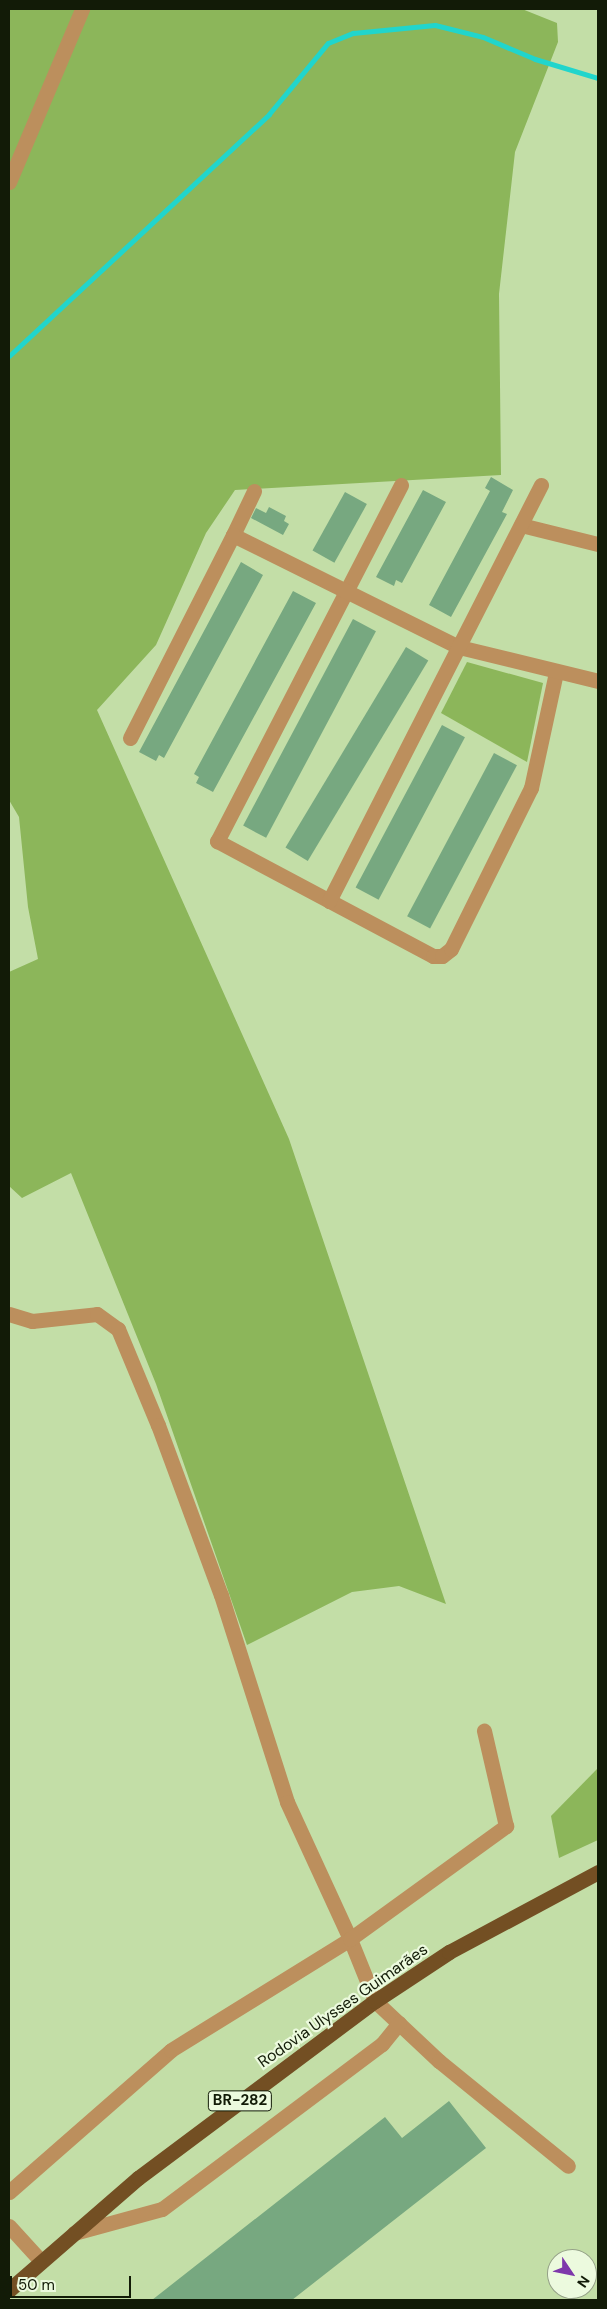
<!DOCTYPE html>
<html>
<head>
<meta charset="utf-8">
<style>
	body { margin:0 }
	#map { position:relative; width:607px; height:2309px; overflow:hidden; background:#c3dea7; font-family:"DM Sans",sans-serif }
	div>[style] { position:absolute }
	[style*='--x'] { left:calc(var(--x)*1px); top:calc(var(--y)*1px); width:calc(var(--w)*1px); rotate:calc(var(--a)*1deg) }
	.green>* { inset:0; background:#8cb65a }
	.stream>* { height:5px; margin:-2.5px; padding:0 2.5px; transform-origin:2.5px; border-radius:2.5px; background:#21d5cc }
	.building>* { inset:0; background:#77a880; transform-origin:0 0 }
	.minor>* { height:15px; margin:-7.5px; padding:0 7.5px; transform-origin:7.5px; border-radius:7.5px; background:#bc8f5d }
	.highway>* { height:15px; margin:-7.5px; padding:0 7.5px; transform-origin:7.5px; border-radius:7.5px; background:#734f23 }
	span { translate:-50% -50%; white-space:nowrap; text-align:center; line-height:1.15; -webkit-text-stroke:4.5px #ecfade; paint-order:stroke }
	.shield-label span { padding:1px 4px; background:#ecfade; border:1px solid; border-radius:4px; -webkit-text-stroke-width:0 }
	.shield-label { font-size:15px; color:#121b07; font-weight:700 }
	.street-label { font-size:16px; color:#121b07 }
	.frame { position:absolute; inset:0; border:10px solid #121b07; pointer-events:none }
	.north { position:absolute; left:547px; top:2249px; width:50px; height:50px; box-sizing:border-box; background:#ecfade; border:1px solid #95a188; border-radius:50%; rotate:124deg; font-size:14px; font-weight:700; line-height:20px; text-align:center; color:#121b07 }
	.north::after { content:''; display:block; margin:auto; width:18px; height:22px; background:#7e38ab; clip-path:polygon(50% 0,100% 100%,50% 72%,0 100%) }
	.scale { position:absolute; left:10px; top:2276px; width:121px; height:22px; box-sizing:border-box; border:2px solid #121b07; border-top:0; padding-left:6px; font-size:15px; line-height:18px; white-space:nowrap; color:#121b07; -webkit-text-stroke:4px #ecfade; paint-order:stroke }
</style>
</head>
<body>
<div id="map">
	<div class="green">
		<div style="clip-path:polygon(9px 9px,522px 9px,557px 23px,558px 42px,515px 152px,499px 294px,501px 475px,235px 490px,206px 533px,156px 645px,97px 710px,289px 1139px,446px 1604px,399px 1586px,352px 1592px,247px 1645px,156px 1384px,71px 1173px,22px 1198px,9px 1186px,9px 972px,38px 959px,28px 907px,19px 817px,9px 800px)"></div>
		<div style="clip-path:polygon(467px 662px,543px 683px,527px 762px,441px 713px)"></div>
		<div style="clip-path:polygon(598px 1768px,598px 1840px,559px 1858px,551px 1816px)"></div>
	</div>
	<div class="stream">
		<div style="--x:9;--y:356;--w:355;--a:-42.9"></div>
		<div style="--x:269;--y:114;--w:92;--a:-50.3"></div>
		<div style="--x:328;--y:43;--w:27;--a:-22"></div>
		<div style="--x:353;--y:33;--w:82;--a:-5.6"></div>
		<div style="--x:435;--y:25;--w:49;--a:14"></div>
		<div style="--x:483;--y:37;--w:56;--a:22.9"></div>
		<div style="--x:535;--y:59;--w:66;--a:16.8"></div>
	</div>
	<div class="building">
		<div style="clip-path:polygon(491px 477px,513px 490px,502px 512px,507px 514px,451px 617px,429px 605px,490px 491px,485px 488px)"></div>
		<div style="clip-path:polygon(423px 490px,446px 502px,402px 583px,396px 580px,394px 586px,376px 577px)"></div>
		<div style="left:345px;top:492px;width:25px;height:67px;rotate:29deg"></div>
		<div style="clip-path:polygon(269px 507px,286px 516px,284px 521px,289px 524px,283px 535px,251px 518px,256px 508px,266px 513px)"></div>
		<div style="clip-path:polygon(241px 562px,263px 575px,164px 758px,159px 755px,156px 761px,139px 752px)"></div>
		<div style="clip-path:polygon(293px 591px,316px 603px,213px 792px,196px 783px,199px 777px,194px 774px)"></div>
		<div style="left:353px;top:619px;width:26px;height:234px;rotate:28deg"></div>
		<div style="left:406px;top:647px;width:26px;height:234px;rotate:31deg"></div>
		<div style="left:442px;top:725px;width:26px;height:184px;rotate:28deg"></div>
		<div style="left:494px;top:753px;width:26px;height:185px;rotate:28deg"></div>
		<div style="clip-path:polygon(449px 2101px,486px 2148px,292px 2300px,152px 2300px,385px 2117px,402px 2138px)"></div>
	</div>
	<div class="minor">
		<div style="--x:9;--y:182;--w:188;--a:-67.1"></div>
		<div style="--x:401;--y:485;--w:401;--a:117.3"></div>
		<div style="--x:217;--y:841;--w:245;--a:28"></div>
		<div style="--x:433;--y:956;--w:9;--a:0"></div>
		<div style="--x:442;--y:956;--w:11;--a:-38"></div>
		<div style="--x:451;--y:949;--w:180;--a:-63.6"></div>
		<div style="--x:531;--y:788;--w:119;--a:-77.8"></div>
		<div style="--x:254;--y:491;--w:49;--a:115.5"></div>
		<div style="--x:233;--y:535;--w:252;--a:26.4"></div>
		<div style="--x:459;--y:647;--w:143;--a:13.7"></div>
		<div style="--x:521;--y:525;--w:79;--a:13.9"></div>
		<div style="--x:130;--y:738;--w:228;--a:-63.1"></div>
		<div style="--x:329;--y:901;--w:467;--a:-63"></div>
		<div style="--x:9;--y:1314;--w:24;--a:17"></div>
		<div style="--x:32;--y:1321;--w:65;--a:-6.1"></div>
		<div style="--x:97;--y:1314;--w:26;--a:36"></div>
		<div style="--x:118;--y:1329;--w:104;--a:67.4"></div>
		<div style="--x:158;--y:1425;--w:181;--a:69.7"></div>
		<div style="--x:221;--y:1595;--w:217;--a:72.3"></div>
		<div style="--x:287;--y:1802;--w:151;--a:65.3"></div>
		<div style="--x:350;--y:1939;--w:67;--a:68"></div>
		<div style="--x:375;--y:2001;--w:88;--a:43.2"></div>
		<div style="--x:439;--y:2061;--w:166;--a:39.1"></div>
		<div style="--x:9;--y:2192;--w:215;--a:-41.2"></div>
		<div style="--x:171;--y:2050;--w:211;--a:-31.8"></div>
		<div style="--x:350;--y:1939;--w:193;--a:-35.9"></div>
		<div style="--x:506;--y:1826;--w:98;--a:-103"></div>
		<div style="--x:9;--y:2226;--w:47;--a:47.6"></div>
		<div style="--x:74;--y:2233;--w:91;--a:-15.3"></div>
		<div style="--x:162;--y:2209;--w:275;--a:-36.9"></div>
		<div style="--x:382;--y:2044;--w:27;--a:-51"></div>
	</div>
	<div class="highway">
		<div style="--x:9;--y:2290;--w:171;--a:-41"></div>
		<div style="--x:138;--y:2178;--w:296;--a:-36.8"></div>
		<div style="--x:375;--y:2001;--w:89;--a:-33.5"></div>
		<div style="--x:449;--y:1952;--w:169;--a:-28.2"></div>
	</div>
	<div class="shield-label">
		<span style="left:240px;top:2101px">BR-282</span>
	</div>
	<div class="street-label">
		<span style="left:343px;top:2006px;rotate:-35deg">Rodovia Ulysses Guimarães</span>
	</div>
	<div class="frame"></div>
	<div class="north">N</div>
	<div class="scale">50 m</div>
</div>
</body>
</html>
